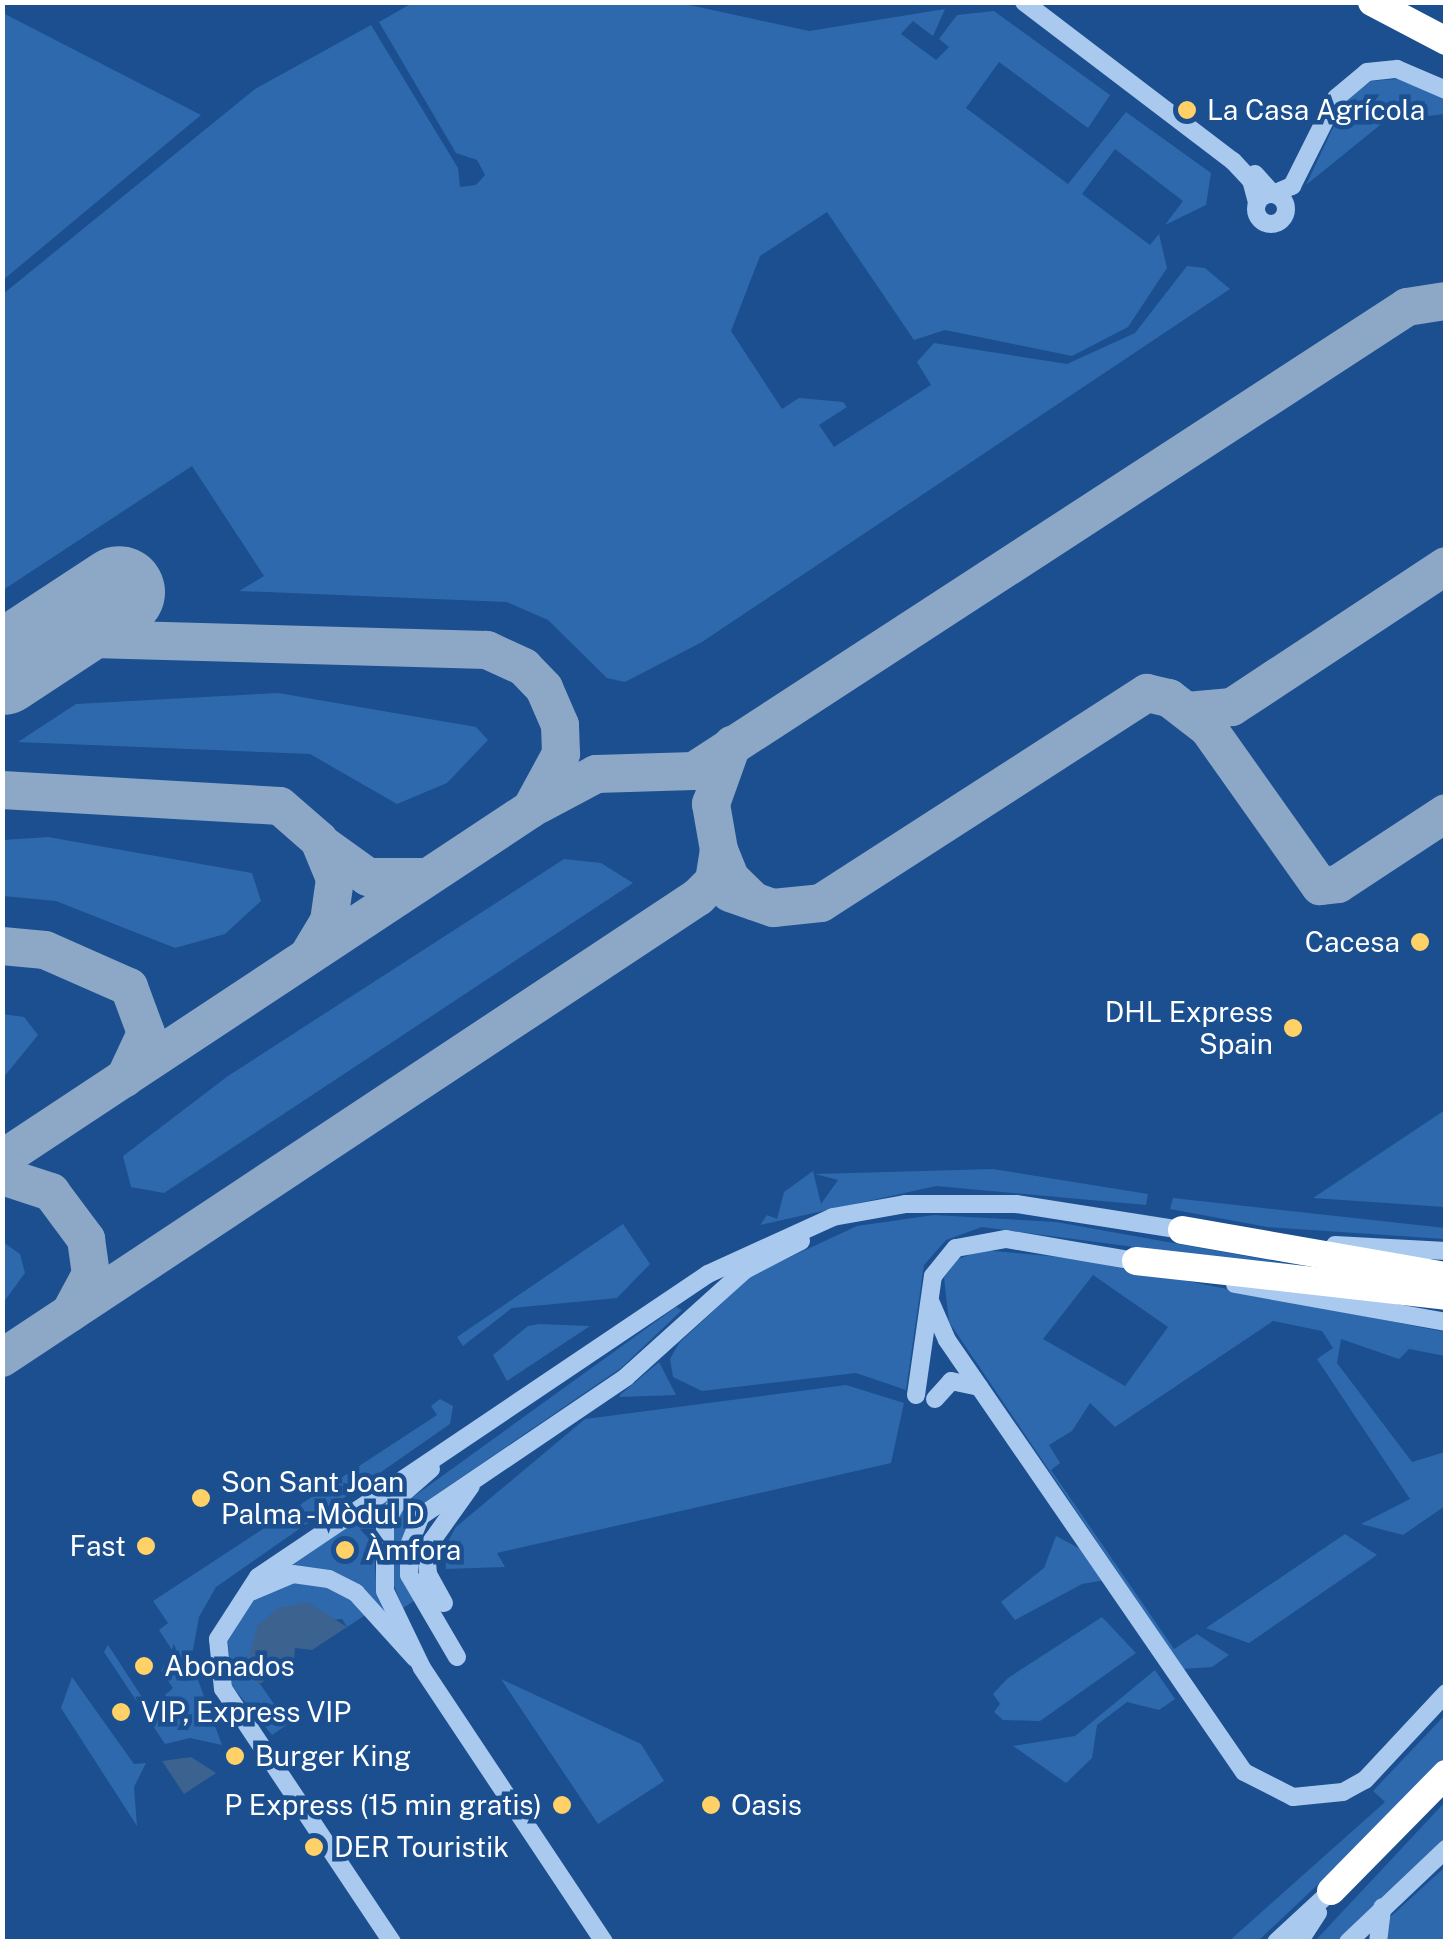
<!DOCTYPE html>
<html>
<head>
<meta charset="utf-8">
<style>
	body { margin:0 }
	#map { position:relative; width:1448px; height:1944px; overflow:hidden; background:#1b4f8f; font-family:"Public Sans",sans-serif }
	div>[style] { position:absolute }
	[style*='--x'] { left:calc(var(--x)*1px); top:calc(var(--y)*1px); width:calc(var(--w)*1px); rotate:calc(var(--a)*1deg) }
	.green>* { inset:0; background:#2e69ad }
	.water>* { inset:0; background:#3c6290 }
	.taxiway>* { height:38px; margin:-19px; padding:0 19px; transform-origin:19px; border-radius:19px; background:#8da7c7 }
	.runway>* { height:92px; margin:-46px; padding:0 46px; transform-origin:46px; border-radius:46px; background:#8da7c7 }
	.minor>* { height:18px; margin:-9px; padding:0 9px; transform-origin:9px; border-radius:9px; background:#a9c9ee }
	.minor>.ring { margin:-9px; padding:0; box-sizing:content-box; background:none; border:18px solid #a9c9ee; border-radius:50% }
	.highway>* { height:28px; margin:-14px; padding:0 14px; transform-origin:14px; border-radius:14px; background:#fff }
	.dots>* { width:28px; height:28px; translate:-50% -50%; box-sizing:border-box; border:5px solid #1b4f8f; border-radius:50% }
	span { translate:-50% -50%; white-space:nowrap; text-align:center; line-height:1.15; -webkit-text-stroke:9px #1b4f8f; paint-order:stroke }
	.poi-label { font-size:28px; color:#fff }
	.left { translate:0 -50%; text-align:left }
	.right { translate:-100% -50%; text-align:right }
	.frame { position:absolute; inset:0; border:5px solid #fff; pointer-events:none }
</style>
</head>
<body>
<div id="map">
	<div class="green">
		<div style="clip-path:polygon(414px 2px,680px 3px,809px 31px,945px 9px,933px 36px,913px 21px,901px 34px,936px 60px,949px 47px,939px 39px,957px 15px,994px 11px,1110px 95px,1088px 128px,999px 62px,966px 108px,1068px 184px,1126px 112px,1211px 173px,1206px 205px,1165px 225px,1183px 201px,1115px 149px,1082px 194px,1150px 245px,1159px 234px,1167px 268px,1128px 327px,1072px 356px,945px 330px,914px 340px,827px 212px,760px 256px,731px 331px,782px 409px,799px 398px,843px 402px,847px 407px,819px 425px,834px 447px,931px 385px,917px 362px,934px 343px,1067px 364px,1135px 333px,1187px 266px,1205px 268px,1230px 289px,702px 642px,625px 682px,607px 678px,548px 620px,507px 602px,239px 591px,264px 576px,192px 466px,3px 590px,3px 294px,255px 89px,371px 25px,458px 168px,460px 187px,476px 185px,485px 175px,477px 160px,456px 153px,379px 22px)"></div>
		<div style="clip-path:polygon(3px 13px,201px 115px,3px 280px,2px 280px)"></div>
		<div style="clip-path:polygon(1397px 79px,1445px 98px,1445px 114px,1385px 121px,1306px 185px,1346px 100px,1371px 81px)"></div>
		<div style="clip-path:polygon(278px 693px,476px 727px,488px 740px,447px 783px,397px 804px,310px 754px,18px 742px,76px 704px)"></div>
		<div style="clip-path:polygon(48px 837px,252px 873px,261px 901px,225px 934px,175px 948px,56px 901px,3px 896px,3px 840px)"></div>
		<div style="clip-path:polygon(564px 859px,601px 863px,633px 883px,164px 1193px,131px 1187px,123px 1156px,228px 1076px)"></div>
		<div style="clip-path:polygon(3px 1014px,24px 1017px,38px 1035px,3px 1078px)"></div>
		<div style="clip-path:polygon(1445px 1110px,1445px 1207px,1313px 1198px)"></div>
		<div style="clip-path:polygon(993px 1169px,1148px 1194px,1146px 1205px,936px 1186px,760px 1225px,767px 1215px,777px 1219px,784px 1192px,813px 1171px,821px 1204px,838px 1180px,815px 1174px)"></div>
		<div style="clip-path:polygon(1173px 1198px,1445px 1228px,1445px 1239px,1267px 1227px,1170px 1209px)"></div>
		<div style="clip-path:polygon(934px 1215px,1056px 1222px,1357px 1276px,982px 1227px,946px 1240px,924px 1265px,906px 1390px,856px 1373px,702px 1391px,673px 1377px,670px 1359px,679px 1343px,752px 1275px,857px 1226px)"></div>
		<div style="clip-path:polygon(623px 1224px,650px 1264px,617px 1298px,512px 1308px,463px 1346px,457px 1337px)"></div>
		<div style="clip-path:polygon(3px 1242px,20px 1254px,25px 1273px,3px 1303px)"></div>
		<div style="clip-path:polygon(evenodd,983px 1250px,1070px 1258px,1445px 1332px,1445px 1356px,1409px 1349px,1399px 1359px,1341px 1339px,1337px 1363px,1412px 1462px,1445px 1452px,1445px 1506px,1403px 1535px,1361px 1524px,1410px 1499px,1317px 1359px,1333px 1348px,1322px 1331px,1273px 1321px,1115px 1427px,1090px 1403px,1072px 1431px,1049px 1445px,1060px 1463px,1051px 1470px,1174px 1649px,1197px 1634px,1229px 1655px,1212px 1667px,1183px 1669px,949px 1322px,944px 1278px,958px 1259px,983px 1250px,1093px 1275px,1168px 1327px,1125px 1386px,1043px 1339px,1093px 1275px)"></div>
		<div style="clip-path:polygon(676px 1307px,682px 1310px,621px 1368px,418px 1507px,402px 1541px,414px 1601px,403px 1608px,389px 1573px,393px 1527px,406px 1502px)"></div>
		<div style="clip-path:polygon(528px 1326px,539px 1324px,590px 1326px,507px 1381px,493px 1355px)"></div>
		<div style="clip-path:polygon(659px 1362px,676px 1395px,620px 1397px,620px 1395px)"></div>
		<div style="clip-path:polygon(846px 1385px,904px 1403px,891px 1463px,497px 1553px,505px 1567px,446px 1569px,445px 1547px,456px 1527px,585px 1419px)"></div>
		<div style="clip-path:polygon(440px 1399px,453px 1406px,450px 1424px,216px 1587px,199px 1617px,191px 1661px,222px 1745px,190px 1738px,165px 1744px,104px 1652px,108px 1645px,153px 1714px,170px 1704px,165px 1695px,173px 1688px,161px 1671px,172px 1650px,159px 1630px,168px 1623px,153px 1601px,437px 1415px,431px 1406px)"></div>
		<div style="clip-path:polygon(392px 1495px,374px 1551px,376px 1582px,393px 1616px,384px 1622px,373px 1604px,287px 1565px)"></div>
		<div style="clip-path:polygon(1345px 1534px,1377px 1555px,1249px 1643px,1206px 1628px)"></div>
		<div style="clip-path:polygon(1056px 1536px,1086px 1552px,1106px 1580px,1082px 1584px,1015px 1620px,1001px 1602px,1044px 1568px)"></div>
		<div style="clip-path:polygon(302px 1579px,344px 1592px,367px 1614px,347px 1627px,342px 1619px,258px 1625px,251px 1671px,288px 1724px,272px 1735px,231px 1685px,228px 1641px,255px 1596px)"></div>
		<div style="clip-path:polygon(1102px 1617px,1136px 1653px,1040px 1721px,1003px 1720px,994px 1712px,1000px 1704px,993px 1694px,1008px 1678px)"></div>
		<div style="clip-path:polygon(1155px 1670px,1175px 1699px,1159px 1710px,1127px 1702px,1097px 1725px,1092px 1758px,1066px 1783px,1013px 1746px,1075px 1736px)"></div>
		<div style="clip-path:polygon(72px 1677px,134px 1764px,146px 1763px,134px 1787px,137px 1826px,61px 1708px)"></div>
		<div style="clip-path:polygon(501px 1679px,641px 1744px,664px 1781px,598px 1824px)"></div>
		<div style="clip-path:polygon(1445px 1715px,1445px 1760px,1425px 1783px,1258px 1941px,1228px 1942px,1385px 1802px,1373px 1791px)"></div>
		<div style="clip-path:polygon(1445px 1802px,1445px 1840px,1337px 1941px,1314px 1942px)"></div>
		<div style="clip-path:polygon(1445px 1867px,1444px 1941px,1386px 1941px,1389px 1918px)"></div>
	</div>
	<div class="water">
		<div style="clip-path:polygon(308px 1602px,347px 1627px,312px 1650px,295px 1648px,294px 1661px,258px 1685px,249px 1654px,258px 1625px,278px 1608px)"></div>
		<div style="clip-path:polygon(191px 1757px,216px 1773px,184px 1794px,162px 1761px)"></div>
	</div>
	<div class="taxiway">
		<div style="--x:1187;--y:711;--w:45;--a:-5.1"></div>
		<div style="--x:1232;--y:707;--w:256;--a:-33.4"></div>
		<div style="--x:2;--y:790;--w:278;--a:3.3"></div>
		<div style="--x:280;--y:806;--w:52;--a:41.1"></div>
		<div style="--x:319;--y:840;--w:42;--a:67.7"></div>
		<div style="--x:335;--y:879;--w:42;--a:98.1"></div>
		<div style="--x:329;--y:921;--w:39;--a:121"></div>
		<div style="--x:538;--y:805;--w:66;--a:-28.1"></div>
		<div style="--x:596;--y:774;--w:98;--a:-1.8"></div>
		<div style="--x:694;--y:771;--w:851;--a:-33.05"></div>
		<div style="--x:1407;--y:307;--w:39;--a:-9"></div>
		<div style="--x:322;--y:844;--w:57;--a:35.7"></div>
		<div style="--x:368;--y:877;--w:57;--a:0"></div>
		<div style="--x:719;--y:850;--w:47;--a:-99.9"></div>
		<div style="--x:711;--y:804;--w:63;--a:-70.4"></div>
		<div style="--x:730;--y:893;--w:46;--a:19.2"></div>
		<div style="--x:773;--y:908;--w:48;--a:-5.9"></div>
		<div style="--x:821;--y:903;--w:388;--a:-32.8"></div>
		<div style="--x:1147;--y:693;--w:23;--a:13"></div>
		<div style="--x:1169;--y:698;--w:49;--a:37.6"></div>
		<div style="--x:1208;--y:728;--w:194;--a:54.7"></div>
		<div style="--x:1320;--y:886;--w:18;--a:-6"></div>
		<div style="--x:1338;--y:884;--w:129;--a:-33.3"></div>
		<div style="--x:2;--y:946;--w:43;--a:5.3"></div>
		<div style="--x:45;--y:950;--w:92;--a:23.8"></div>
		<div style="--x:129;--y:987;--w:49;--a:69.7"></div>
		<div style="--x:146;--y:1033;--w:50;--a:115"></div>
		<div style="--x:2;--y:1159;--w:634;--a:-33.49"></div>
		<div style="--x:531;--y:809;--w:63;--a:-61.4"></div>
		<div style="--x:561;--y:754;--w:29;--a:-92"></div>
		<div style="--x:560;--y:725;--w:40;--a:-113.4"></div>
		<div style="--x:544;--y:688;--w:29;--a:-134"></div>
		<div style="--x:524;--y:667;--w:41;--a:-155.3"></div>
		<div style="--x:487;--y:650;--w:404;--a:-178.4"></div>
		<div style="--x:83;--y:639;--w:56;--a:166.5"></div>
		<div style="--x:2;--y:1176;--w:52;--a:18.1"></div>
		<div style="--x:51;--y:1192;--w:59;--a:53.3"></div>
		<div style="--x:86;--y:1239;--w:35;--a:82"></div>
		<div style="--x:91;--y:1274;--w:44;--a:118.3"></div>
		<div style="--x:2;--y:1358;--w:835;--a:-33.52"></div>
		<div style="--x:698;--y:897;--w:23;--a:-45"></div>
		<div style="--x:714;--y:881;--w:31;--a:-81"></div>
		<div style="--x:719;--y:850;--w:31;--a:68"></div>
		<div style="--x:731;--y:879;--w:32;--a:44"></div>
	</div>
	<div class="runway">
		<div style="--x:2;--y:669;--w:140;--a:-33.3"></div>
	</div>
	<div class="minor">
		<div style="--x:1024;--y:2;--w:263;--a:37.3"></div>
		<div style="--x:1233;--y:161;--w:26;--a:47"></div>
		<div style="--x:1251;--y:180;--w:24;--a:75"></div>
		<div style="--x:1255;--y:174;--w:27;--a:48"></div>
		<div style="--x:1273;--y:194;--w:21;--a:-23"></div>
		<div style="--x:1292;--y:186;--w:98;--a:-63.4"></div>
		<div style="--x:1336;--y:98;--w:40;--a:-40"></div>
		<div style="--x:1367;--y:72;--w:30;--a:-6"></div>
		<div style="--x:1397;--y:69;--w:53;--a:23.2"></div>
		<div class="ring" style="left:1256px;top:194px;width:12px;height:12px"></div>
		<div style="--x:1335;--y:1245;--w:111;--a:3.1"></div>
		<div style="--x:1235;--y:1284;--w:214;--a:10.2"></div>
		<div style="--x:931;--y:1303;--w:40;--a:66.6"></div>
		<div style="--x:947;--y:1340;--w:524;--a:55.49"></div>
		<div style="--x:1244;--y:1772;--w:55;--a:27"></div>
		<div style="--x:1293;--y:1797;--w:50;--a:-5.7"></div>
		<div style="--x:1343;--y:1792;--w:25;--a:-29"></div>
		<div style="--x:1365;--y:1780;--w:119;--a:-47"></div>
		<div style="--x:916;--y:1395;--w:120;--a:-81.9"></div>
		<div style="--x:933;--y:1276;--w:36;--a:-51"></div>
		<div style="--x:956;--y:1248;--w:51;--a:-10.2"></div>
		<div style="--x:1006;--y:1239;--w:142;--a:9.7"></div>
		<div style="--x:935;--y:1399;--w:24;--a:-48"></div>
		<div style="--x:951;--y:1381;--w:29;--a:12"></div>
		<div style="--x:431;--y:1469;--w:38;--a:139"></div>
		<div style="--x:402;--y:1494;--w:34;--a:120"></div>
		<div style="--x:385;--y:1524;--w:67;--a:90"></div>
		<div style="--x:385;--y:1591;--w:85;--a:64.3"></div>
		<div style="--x:422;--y:1668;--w:329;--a:56.4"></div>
		<div style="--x:253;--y:1591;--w:43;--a:-23"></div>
		<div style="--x:293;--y:1574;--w:36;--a:8"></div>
		<div style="--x:329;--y:1579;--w:30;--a:27"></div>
		<div style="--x:356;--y:1593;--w:88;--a:47.8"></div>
		<div style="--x:444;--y:1603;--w:33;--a:-119"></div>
		<div style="--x:428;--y:1574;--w:25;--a:-95"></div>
		<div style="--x:426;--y:1549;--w:77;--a:-54.5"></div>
		<div style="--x:457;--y:1657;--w:95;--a:-120.3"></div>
		<div style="--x:409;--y:1575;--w:30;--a:-90"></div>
		<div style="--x:409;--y:1545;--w:31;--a:-68"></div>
		<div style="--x:421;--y:1516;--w:248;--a:-34.1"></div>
		<div style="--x:626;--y:1377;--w:160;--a:-42"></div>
		<div style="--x:745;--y:1270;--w:63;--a:-27.4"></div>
		<div style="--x:392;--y:1942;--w:304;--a:-123.7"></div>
		<div style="--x:223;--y:1689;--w:50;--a:-95.7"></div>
		<div style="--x:218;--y:1639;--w:74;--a:-57.2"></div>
		<div style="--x:258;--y:1577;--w:543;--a:-33.95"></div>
		<div style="--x:708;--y:1274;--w:137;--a:-24.5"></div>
		<div style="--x:833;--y:1217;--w:73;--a:-10.2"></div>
		<div style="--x:905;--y:1204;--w:111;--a:0"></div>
		<div style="--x:1016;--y:1204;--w:175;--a:8.9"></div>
		<div style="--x:1276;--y:1942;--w:75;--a:-42.8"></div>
		<div style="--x:1299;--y:1942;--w:35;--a:-57"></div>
		<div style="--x:1348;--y:1942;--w:135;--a:-43.5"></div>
		<div style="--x:1378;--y:1942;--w:35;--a:-83"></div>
	</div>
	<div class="highway">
		<div style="--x:1372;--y:2;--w:84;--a:27.8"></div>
		<div style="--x:1182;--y:1230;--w:268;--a:9.9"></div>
		<div style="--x:1136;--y:1261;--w:312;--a:6.4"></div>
		<div style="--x:1331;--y:1891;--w:164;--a:-45.5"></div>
	</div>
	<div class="dots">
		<div style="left:1187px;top:110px;background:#ffd166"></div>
		<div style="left:1420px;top:942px;background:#ffd166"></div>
		<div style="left:1293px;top:1028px;background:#ffd166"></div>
		<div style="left:201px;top:1498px;background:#ffd166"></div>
		<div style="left:146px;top:1546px;background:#ffd166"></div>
		<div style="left:345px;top:1550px;background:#ffd166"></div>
		<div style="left:144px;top:1666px;background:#ffd166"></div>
		<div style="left:121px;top:1712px;background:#ffd166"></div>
		<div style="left:235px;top:1756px;background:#ffd166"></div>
		<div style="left:562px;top:1805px;background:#ffd166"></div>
		<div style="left:711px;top:1805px;background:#ffd166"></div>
		<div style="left:314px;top:1847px;background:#ffd166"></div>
	</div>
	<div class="poi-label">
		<span class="left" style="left:1207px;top:110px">La Casa Agrícola</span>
		<span class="right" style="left:1400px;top:942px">Cacesa</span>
		<span class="right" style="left:1273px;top:1028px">DHL Express<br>Spain</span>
		<span class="left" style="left:221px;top:1498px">Son Sant Joan<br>Palma -Mòdul D</span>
		<span class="right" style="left:126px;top:1546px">Fast</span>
		<span class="left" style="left:365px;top:1550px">Àmfora</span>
		<span class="left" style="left:164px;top:1666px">Abonados</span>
		<span class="left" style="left:141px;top:1712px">VIP, Express VIP</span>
		<span class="left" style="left:255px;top:1756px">Burger King</span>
		<span class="right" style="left:542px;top:1805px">P Express (15 min gratis)</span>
		<span class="left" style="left:731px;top:1805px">Oasis</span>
		<span class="left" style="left:334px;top:1847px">DER Touristik</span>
	</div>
	<div class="frame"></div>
</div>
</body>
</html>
